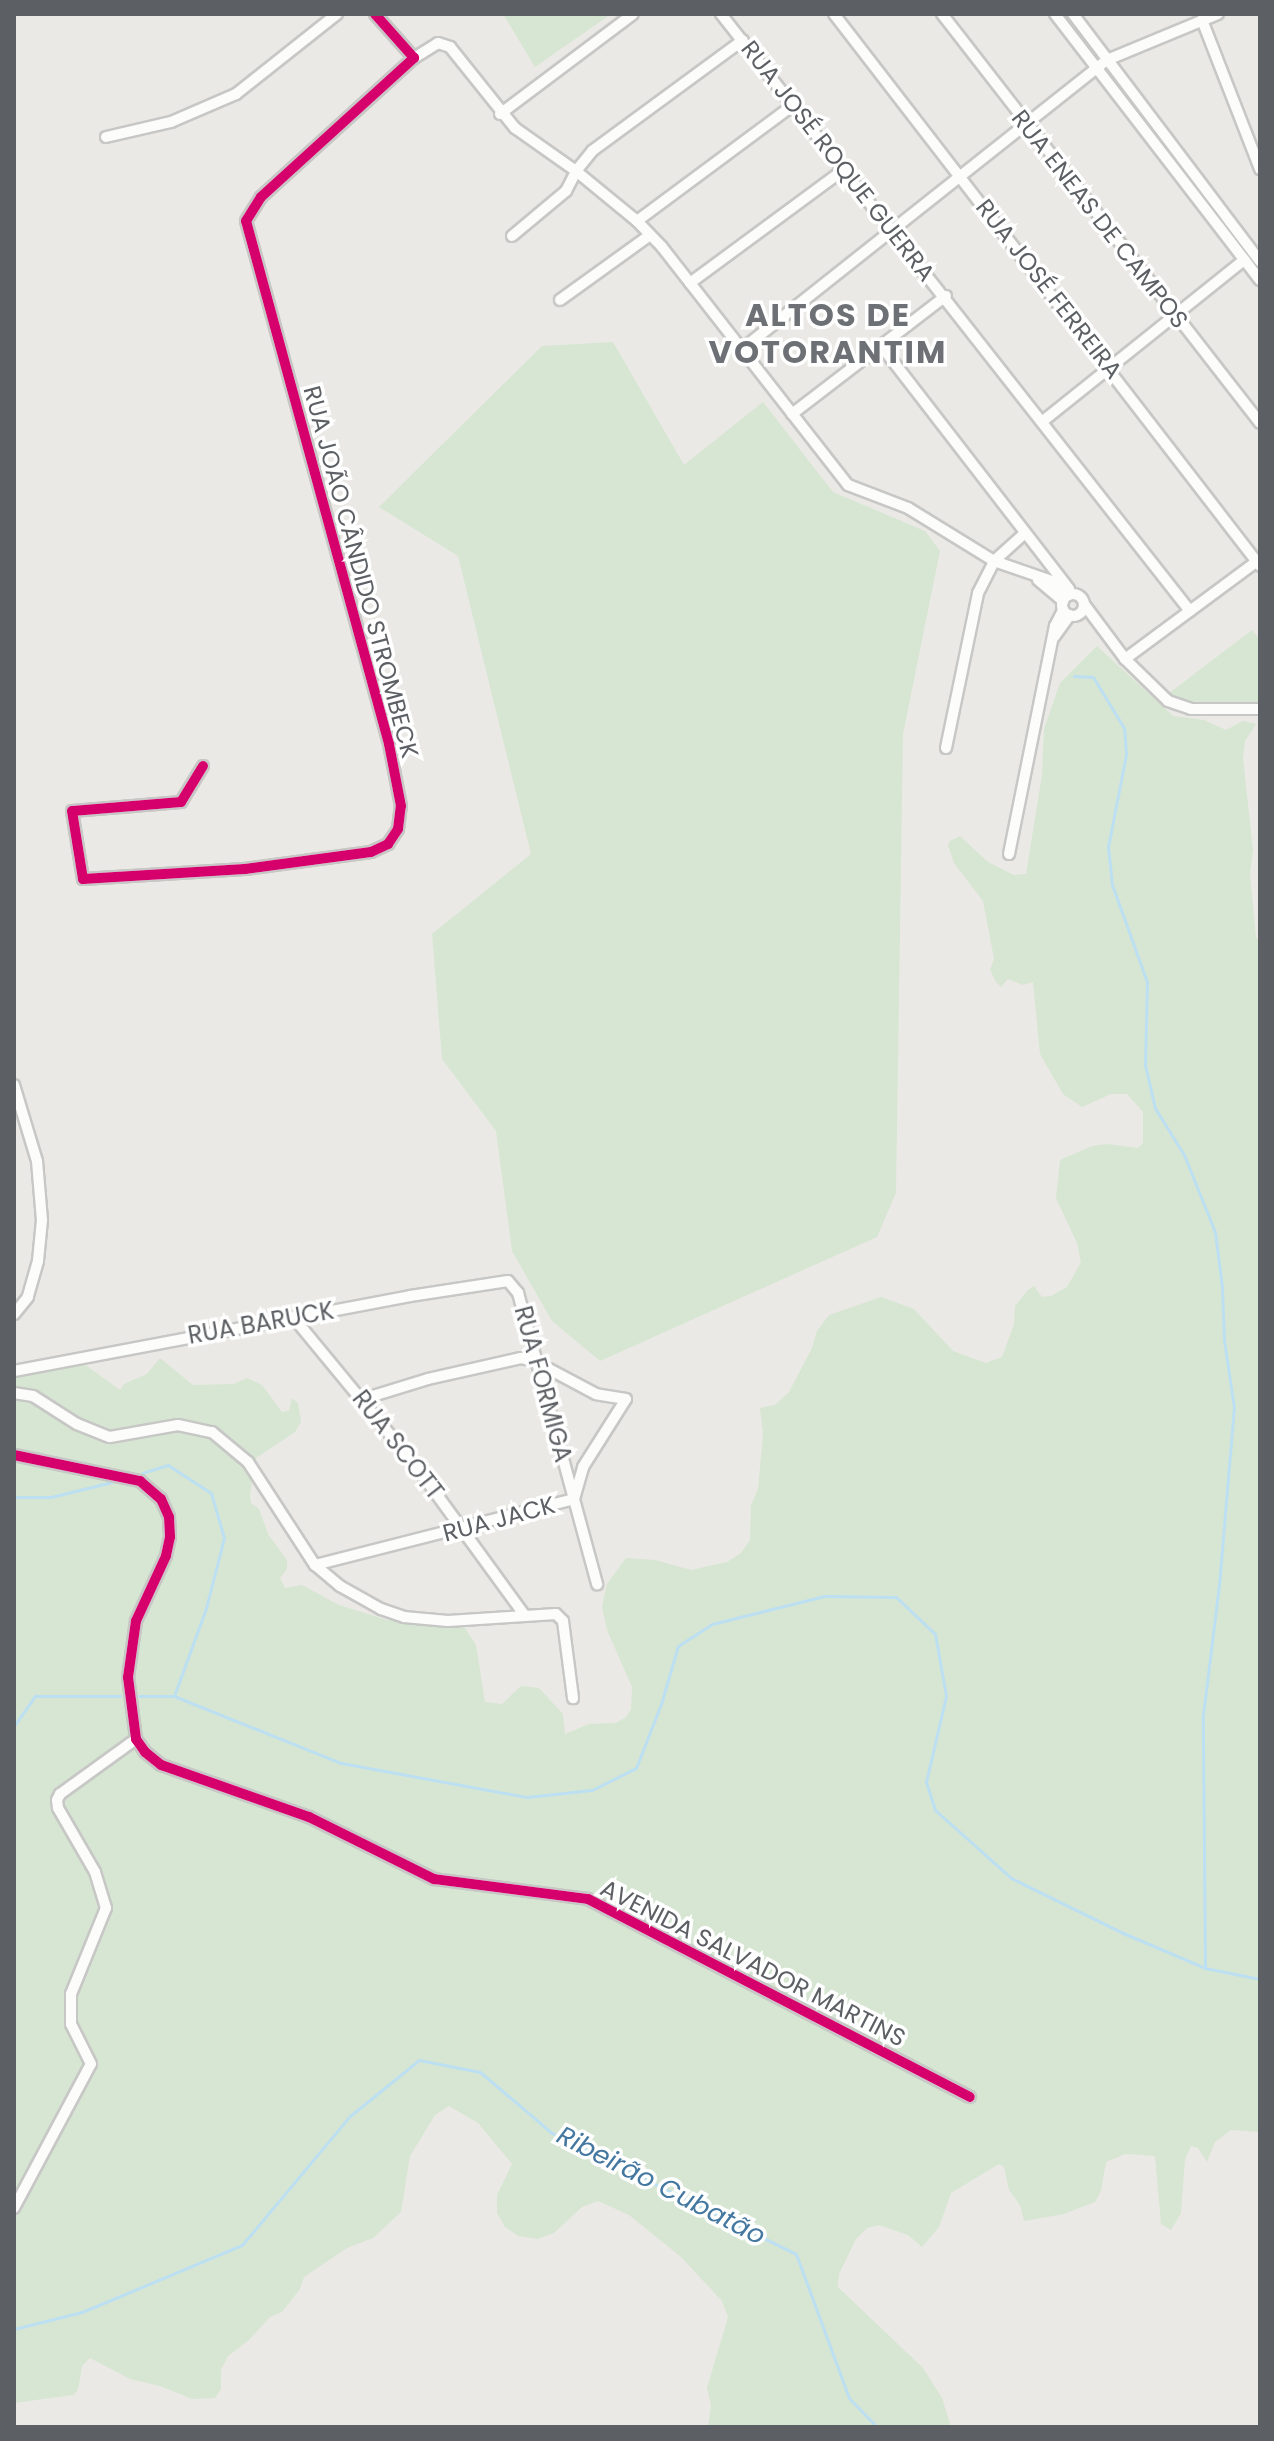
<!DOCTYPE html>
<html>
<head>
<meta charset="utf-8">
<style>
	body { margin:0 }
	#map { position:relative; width:1274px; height:2441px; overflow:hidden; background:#ebe9e5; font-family:Poppins,sans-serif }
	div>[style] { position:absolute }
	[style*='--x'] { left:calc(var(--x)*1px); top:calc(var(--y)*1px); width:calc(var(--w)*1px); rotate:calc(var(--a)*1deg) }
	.green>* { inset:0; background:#d6e6d2 }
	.stream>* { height:3px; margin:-1.5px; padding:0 1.5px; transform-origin:1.5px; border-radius:1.5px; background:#bddff2 }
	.roads { filter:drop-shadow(2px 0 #c7c7c6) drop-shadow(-2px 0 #c7c7c6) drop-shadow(0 2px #c7c7c6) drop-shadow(0 -2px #c7c7c6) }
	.minor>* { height:10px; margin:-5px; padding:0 5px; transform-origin:5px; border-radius:5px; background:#fcfcfb }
	.minor>.ring { margin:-5px; padding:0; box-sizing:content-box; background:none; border:10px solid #fcfcfb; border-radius:50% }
	.cycleway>* { height:10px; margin:-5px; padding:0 5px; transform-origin:5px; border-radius:5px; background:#d6006c }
	span { translate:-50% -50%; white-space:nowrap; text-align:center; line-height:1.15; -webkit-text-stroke:7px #fff; paint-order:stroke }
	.street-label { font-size:24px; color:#5c5f63 }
	.water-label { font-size:26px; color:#4478a0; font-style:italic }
	.district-label { font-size:32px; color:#6d7175; font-weight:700; letter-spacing:2px }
	.frame { position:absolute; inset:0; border:16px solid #5c5f63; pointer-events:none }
</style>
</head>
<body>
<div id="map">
	<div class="green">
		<div style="clip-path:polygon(503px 14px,611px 14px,535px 67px)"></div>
		<div style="clip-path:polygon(613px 342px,684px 465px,763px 402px,833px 492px,925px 531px,940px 551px,903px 734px,896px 1193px,877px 1237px,600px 1361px,552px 1321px,512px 1251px,496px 1131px,442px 1059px,432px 934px,531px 854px,458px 556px,379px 507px,542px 346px)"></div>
		<div style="clip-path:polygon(1252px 630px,1260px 640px,1260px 704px,1200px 706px,1182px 703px,1168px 694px)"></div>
		<div style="clip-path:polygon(1097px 646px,1173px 716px,1204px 720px,1226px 730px,1243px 721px,1256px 724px,1245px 741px,1243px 758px,1253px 850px,1250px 874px,1256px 937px,1260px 941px,1260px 2132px,1231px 2130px,1215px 2142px,1207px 2162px,1198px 2148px,1191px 2146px,1185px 2160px,1181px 2213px,1171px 2230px,1161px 2224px,1155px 2156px,1125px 2154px,1106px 2162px,1101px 2191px,1095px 2202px,1064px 2214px,1024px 2221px,1020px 2205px,1009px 2190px,1004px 2167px,999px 2164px,951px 2193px,939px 2227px,922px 2247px,908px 2235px,879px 2225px,867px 2228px,856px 2239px,839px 2274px,838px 2287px,923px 2368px,942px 2398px,951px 2427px,708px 2427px,711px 2406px,707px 2388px,728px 2317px,722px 2301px,681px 2257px,629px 2215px,598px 2201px,582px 2207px,554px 2233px,538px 2239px,518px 2236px,505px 2227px,497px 2213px,497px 2195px,512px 2164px,478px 2123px,449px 2106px,435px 2115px,410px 2156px,401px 2212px,373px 2238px,347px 2248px,304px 2277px,300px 2289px,282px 2312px,270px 2317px,249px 2340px,228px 2356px,221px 2370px,221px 2389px,215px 2398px,192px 2399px,160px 2386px,130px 2379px,90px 2358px,82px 2366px,78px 2390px,73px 2395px,14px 2403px,14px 1372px,69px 1363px,87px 1366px,120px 1390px,124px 1384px,147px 1374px,160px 1358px,193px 1385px,234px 1384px,247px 1378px,262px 1385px,282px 1412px,289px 1411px,292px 1398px,298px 1403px,301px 1422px,295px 1432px,256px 1458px,250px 1495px,251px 1503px,259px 1509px,268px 1534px,287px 1560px,287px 1569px,280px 1578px,285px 1588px,302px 1585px,339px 1605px,387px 1620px,444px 1622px,465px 1628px,476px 1645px,485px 1702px,502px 1704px,521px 1686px,539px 1688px,563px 1714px,565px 1734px,589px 1724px,616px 1723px,626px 1717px,631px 1709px,632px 1687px,607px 1630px,602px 1607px,607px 1584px,626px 1558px,655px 1560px,691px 1570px,727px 1562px,741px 1553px,750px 1540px,751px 1505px,758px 1489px,763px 1434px,760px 1408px,775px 1405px,789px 1392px,812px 1348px,817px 1331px,829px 1315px,881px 1297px,914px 1309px,953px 1351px,986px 1363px,1002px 1357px,1014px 1324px,1015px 1306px,1027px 1291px,1034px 1286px,1042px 1297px,1051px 1296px,1067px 1287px,1081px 1262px,1077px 1243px,1056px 1198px,1060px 1160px,1092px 1146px,1108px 1144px,1138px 1148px,1143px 1143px,1143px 1112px,1127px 1094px,1111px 1094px,1082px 1107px,1063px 1094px,1040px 1054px,1033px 982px,1023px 985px,1008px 979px,1001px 987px,996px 982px,990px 970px,994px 959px,983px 901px,954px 863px,948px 845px,950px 841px,960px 836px,988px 862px,1014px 875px,1026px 874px,1042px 775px,1044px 729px,1060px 683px)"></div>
	</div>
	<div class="stream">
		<div style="--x:14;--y:1497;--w:37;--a:0"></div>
		<div style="--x:51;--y:1497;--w:63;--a:-13.8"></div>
		<div style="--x:139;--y:1696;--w:35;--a:0"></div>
		<div style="--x:174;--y:1696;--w:94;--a:-70"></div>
		<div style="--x:206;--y:1608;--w:72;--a:-75.6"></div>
		<div style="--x:224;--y:1538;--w:47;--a:-106.1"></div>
		<div style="--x:211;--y:1493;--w:51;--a:-146.9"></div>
		<div style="--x:168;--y:1465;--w:27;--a:163"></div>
		<div style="--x:174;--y:1696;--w:180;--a:21.9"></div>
		<div style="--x:341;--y:1763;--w:189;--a:10.4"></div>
		<div style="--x:527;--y:1797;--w:65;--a:-6.1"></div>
		<div style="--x:592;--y:1790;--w:49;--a:-26.6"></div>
		<div style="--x:636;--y:1768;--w:69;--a:-68.7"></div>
		<div style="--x:661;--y:1704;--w:60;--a:-73.7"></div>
		<div style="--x:678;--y:1646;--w:40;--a:-32.9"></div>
		<div style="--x:712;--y:1624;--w:115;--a:-14"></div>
		<div style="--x:824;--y:1596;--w:72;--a:0.8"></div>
		<div style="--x:896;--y:1597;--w:54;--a:43.5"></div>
		<div style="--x:935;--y:1634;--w:63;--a:79.9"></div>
		<div style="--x:946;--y:1696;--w:88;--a:103.1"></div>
		<div style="--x:926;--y:1782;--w:29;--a:72"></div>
		<div style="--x:935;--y:1810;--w:102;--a:41.8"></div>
		<div style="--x:1011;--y:1878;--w:125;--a:26.2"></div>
		<div style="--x:1123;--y:1933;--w:89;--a:23.1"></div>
		<div style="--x:1205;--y:1968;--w:253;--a:-90.5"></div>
		<div style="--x:1203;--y:1715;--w:131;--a:-83"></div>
		<div style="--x:1219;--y:1585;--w:178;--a:-85.2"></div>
		<div style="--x:1234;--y:1408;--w:69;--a:-98.4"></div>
		<div style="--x:1224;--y:1340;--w:53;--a:-92.2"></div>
		<div style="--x:1222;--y:1287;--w:55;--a:-97.3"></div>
		<div style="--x:1215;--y:1232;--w:83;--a:-111.9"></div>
		<div style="--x:1184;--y:1155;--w:55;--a:-121.7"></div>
		<div style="--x:1155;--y:1108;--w:44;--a:-103.1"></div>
		<div style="--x:1145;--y:1065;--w:83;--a:-88.6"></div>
		<div style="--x:1147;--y:982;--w:103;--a:-109.8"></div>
		<div style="--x:1112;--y:885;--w:38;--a:-96"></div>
		<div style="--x:1108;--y:847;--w:95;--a:-79"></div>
		<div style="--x:1126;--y:754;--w:26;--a:-94"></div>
		<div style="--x:1124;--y:728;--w:60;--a:-121.3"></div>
		<div style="--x:1093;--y:677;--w:19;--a:-177"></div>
		<div style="--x:14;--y:1726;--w:37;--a:-55"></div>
		<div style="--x:35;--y:1696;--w:85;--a:0"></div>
		<div style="--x:1205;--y:1968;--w:56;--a:11.3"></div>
		<div style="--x:14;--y:2329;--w:70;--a:-14"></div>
		<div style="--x:82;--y:2312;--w:173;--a:-22.7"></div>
		<div style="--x:242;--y:2245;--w:168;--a:-50.1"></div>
		<div style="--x:350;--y:2116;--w:89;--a:-39.1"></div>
		<div style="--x:419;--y:2060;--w:62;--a:11.1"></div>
		<div style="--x:480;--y:2072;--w:94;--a:40.3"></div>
		<div style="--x:552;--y:2133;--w:272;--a:26.4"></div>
		<div style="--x:796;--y:2254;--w:153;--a:69.8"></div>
		<div style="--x:849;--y:2398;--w:40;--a:46"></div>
	</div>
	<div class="roads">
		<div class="minor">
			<div style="--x:721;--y:14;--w:759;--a:51.85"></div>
			<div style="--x:834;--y:14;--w:697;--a:52.34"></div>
			<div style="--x:942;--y:14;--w:518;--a:52.13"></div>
			<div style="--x:1055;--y:14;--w:336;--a:52.4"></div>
			<div style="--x:1073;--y:14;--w:310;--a:52.9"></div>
			<div style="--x:1202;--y:20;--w:160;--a:68.7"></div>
			<div style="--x:414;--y:58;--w:28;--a:-32"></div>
			<div style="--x:438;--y:43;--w:13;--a:18"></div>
			<div style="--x:450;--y:47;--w:104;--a:51.3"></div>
			<div style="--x:515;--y:128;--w:75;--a:35.2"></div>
			<div style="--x:576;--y:171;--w:79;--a:39.3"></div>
			<div style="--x:637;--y:221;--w:36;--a:46"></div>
			<div style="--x:662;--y:247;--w:302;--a:52"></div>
			<div style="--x:848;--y:485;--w:64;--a:21"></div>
			<div style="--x:908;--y:508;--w:101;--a:31.6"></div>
			<div style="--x:994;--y:561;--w:61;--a:19"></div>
			<div style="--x:1052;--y:581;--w:22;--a:39"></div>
			<div style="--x:500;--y:114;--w:166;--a:-36.9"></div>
			<div style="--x:106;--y:137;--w:67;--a:-13"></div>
			<div style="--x:171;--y:122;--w:71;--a:-23.3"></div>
			<div style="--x:236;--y:94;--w:129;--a:-38.4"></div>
			<div style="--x:637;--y:221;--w:193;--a:-36.6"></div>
			<div style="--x:512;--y:236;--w:70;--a:-39.8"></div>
			<div style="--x:566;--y:191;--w:22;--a:-63"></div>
			<div style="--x:576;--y:171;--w:26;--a:-51"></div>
			<div style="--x:592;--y:151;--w:187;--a:-36.3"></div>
			<div style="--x:690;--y:283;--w:190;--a:-36.4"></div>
			<div style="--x:560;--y:300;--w:111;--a:-35.8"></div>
			<div style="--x:882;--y:347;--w:306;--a:52.3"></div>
			<div style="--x:741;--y:350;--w:467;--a:-38.4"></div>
			<div style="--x:1107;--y:60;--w:120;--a:-22.5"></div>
			<div style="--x:792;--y:414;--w:194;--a:-37.5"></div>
			<div style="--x:1043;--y:421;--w:258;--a:-38.7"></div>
			<div style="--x:1038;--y:580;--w:33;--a:40"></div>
			<div class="ring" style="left:1062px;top:594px;width:12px;height:12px"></div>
			<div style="--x:1084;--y:604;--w:69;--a:53.3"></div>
			<div style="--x:1125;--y:659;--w:60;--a:44.3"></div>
			<div style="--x:1168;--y:701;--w:24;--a:19"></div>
			<div style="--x:1191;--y:709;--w:69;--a:0"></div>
			<div style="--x:1054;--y:637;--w:27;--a:-54"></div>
			<div style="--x:1125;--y:659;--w:168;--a:-36.5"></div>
			<div style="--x:946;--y:748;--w:158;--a:-78.3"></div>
			<div style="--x:978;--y:593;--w:36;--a:-63"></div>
			<div style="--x:994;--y:561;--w:42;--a:-42.1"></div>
			<div style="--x:203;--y:766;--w:42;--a:121.4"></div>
			<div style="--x:181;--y:802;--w:109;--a:175.3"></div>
			<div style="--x:72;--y:811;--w:69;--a:80.8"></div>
			<div style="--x:83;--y:879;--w:162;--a:-3.5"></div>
			<div style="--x:245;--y:869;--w:127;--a:-7.7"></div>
			<div style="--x:371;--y:852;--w:19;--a:-25"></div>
			<div style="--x:388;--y:844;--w:18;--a:-56"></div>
			<div style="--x:398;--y:829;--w:23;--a:-83"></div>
			<div style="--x:401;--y:806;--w:63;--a:-101"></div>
			<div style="--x:389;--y:744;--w:542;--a:-105.29"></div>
			<div style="--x:246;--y:221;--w:28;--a:-58"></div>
			<div style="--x:261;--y:197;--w:207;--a:-42.3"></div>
			<div style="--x:414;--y:58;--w:59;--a:-131.6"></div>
			<div style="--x:1009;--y:854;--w:233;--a:-78.6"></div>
			<div style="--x:1055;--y:626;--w:18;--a:-63"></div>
			<div style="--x:14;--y:1085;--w:79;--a:73.2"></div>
			<div style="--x:37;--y:1161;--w:59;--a:85.2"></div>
			<div style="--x:42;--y:1220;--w:41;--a:95.6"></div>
			<div style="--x:38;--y:1261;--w:37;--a:106"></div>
			<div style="--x:28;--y:1297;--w:22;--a:129"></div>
			<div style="--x:293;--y:1317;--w:198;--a:50.5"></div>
			<div style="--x:419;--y:1470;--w:180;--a:54"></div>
			<div style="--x:14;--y:1371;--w:403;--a:-10.7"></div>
			<div style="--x:410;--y:1296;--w:99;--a:-8.7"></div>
			<div style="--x:508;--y:1281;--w:16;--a:50"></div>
			<div style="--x:518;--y:1293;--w:302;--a:74.8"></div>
			<div style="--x:14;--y:1393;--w:19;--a:9"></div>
			<div style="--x:33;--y:1396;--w:52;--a:32.5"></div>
			<div style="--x:77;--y:1424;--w:35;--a:22"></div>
			<div style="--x:110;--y:1437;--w:69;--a:-10"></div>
			<div style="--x:178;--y:1425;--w:35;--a:12"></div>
			<div style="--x:212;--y:1432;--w:47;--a:39.8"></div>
			<div style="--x:248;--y:1462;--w:123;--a:57"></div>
			<div style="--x:315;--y:1565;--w:33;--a:40"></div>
			<div style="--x:340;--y:1586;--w:47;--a:29.3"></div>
			<div style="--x:381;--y:1609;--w:24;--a:19"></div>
			<div style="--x:404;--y:1617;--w:44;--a:5.2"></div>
			<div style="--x:448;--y:1621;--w:108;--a:-3.7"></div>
			<div style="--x:556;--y:1614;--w:10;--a:45"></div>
			<div style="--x:563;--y:1621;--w:78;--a:82.6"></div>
			<div style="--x:14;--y:1455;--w:129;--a:11.7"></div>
			<div style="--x:140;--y:1481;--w:28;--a:41"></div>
			<div style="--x:161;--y:1499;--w:20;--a:66"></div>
			<div style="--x:169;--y:1517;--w:20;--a:87"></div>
			<div style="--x:170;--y:1537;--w:19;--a:102"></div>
			<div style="--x:166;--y:1556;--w:72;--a:114.8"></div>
			<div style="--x:136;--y:1621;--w:57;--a:98.1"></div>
			<div style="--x:128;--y:1677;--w:63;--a:82.6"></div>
			<div style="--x:136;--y:1739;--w:16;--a:55"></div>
			<div style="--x:145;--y:1752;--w:21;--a:39"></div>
			<div style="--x:161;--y:1765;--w:157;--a:19.4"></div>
			<div style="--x:309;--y:1817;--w:140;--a:26.4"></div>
			<div style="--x:434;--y:1879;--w:155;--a:7.4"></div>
			<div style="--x:588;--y:1899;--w:430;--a:27.4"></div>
			<div style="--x:315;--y:1565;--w:267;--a:-14.3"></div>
			<div style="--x:574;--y:1499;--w:33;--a:-74"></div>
			<div style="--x:583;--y:1467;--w:80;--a:-57.7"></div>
			<div style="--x:626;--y:1399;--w:30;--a:-171"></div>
			<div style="--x:596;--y:1394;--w:70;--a:-152"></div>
			<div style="--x:534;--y:1361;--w:13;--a:-167"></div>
			<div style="--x:521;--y:1358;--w:95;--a:167.3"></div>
			<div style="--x:428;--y:1379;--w:68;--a:162.9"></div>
			<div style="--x:14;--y:2208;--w:163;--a:-61.9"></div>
			<div style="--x:91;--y:2064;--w:45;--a:-116.6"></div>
			<div style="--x:71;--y:2024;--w:30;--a:-90"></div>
			<div style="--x:71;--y:1994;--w:93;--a:-67.9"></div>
			<div style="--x:106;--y:1908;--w:38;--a:-107"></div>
			<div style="--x:95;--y:1872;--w:74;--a:-120"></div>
			<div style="--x:58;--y:1808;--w:8;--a:-97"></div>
			<div style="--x:57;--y:1800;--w:7;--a:-63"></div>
			<div style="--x:60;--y:1794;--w:94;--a:-35.9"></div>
		</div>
	</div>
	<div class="cycleway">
		<div style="--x:203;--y:766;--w:42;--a:121.4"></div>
		<div style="--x:181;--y:802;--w:109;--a:175.3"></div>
		<div style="--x:72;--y:811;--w:69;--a:80.8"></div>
		<div style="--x:83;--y:879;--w:162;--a:-3.5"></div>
		<div style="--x:245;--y:869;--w:127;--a:-7.7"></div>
		<div style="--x:371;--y:852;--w:19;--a:-25"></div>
		<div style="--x:388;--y:844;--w:18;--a:-56"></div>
		<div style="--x:398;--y:829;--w:23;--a:-83"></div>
		<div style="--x:401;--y:806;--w:63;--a:-101"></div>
		<div style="--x:389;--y:744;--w:542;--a:-105.29"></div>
		<div style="--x:246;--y:221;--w:28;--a:-58"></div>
		<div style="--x:261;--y:197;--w:207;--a:-42.3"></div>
		<div style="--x:414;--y:58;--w:59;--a:-131.6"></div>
		<div style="--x:14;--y:1455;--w:129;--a:11.7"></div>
		<div style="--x:140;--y:1481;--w:28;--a:41"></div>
		<div style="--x:161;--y:1499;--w:20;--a:66"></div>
		<div style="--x:169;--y:1517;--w:20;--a:87"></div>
		<div style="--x:170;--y:1537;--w:19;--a:102"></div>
		<div style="--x:166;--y:1556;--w:72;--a:114.8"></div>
		<div style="--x:136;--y:1621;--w:57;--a:98.1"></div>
		<div style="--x:128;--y:1677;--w:63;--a:82.6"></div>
		<div style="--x:136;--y:1739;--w:16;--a:55"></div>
		<div style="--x:145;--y:1752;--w:21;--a:39"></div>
		<div style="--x:161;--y:1765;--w:157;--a:19.4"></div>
		<div style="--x:309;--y:1817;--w:140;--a:26.4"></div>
		<div style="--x:434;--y:1879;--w:155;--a:7.4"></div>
		<div style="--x:588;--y:1899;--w:430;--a:27.4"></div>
	</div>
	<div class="street-label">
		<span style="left:838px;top:161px;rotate:52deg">RUA JOSÉ ROQUE GUERRA</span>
		<span style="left:1100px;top:219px;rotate:52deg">RUA ENEAS DE CAMPOS</span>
		<span style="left:1049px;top:289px;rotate:52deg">RUA JOSÉ FERREIRA</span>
		<span style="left:361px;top:572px;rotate:75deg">RUA JOÃO CÂNDIDO STROMBECK</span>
		<span style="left:261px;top:1323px;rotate:-10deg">RUA BARUCK</span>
		<span style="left:543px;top:1384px;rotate:75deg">RUA FORMIGA</span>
		<span style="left:398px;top:1445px;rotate:52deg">RUA SCOTT</span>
		<span style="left:499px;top:1519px;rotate:-15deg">RUA JACK</span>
		<span style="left:753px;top:1963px;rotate:27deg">AVENIDA SALVADOR MARTINS</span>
	</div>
	<div class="water-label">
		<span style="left:661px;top:2186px;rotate:27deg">Ribeirão Cubatão</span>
	</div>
	<div class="district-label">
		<span style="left:828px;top:334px">ALTOS DE<br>VOTORANTIM</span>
	</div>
	<div class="frame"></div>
</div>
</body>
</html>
